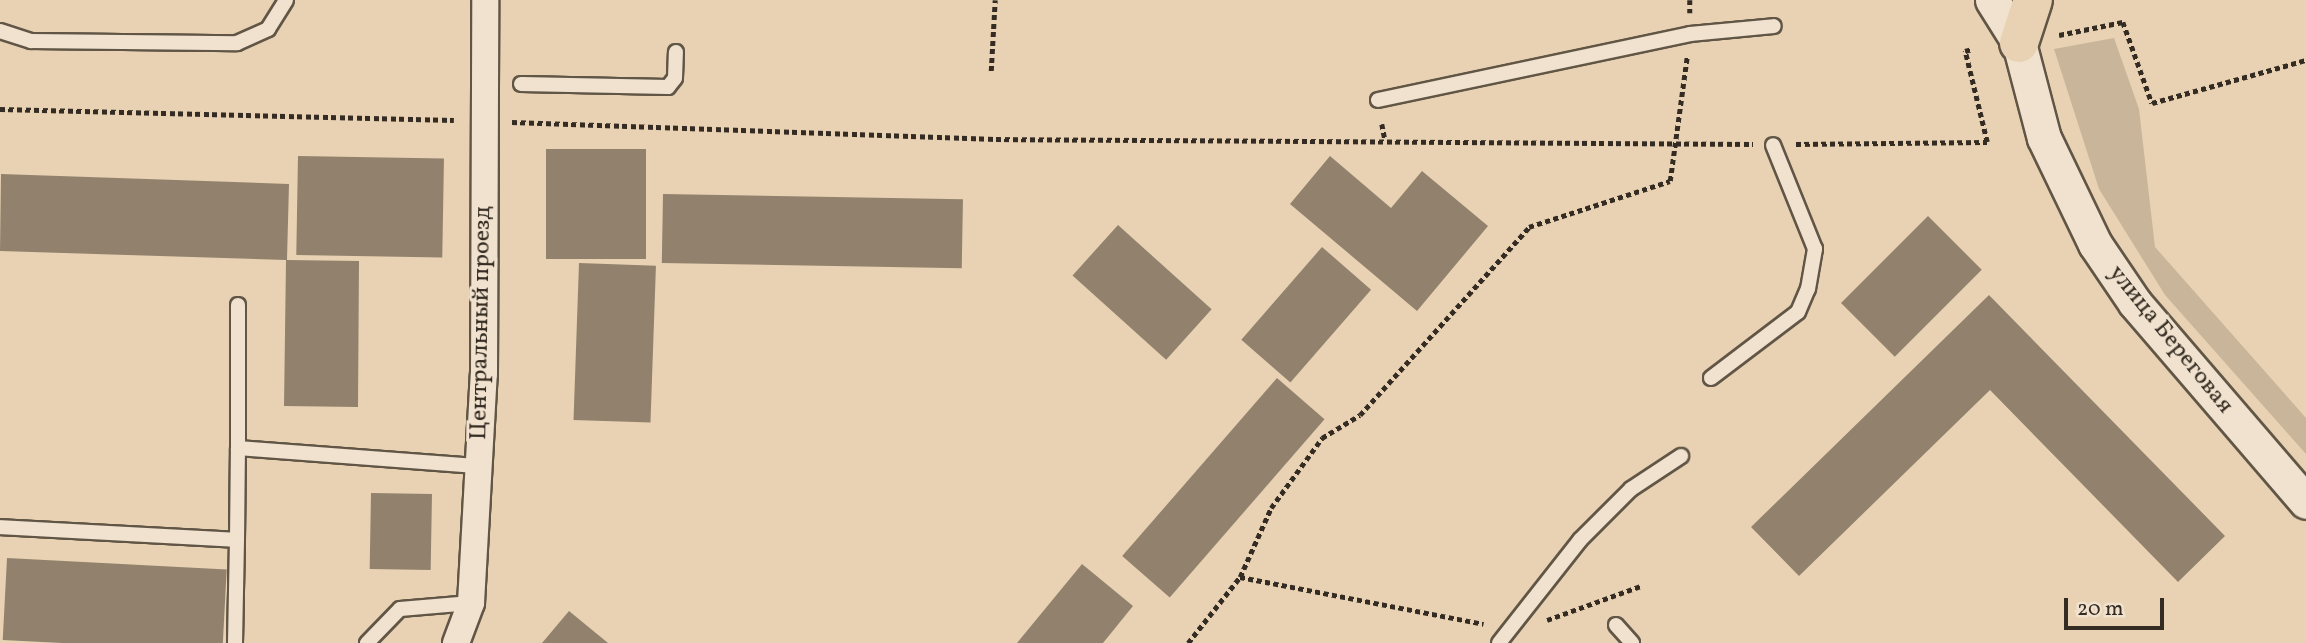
<!DOCTYPE html>
<html>
<head>
<meta charset="utf-8">
<style>
	body { margin:0 }
	#map { position:relative; width:2306px; height:643px; overflow:hidden; background:#e8d2b3; font-family:Vollkorn,serif }
	div>[style] { position:absolute }
	[style*='--x'] { left:calc(var(--x)*1px); top:calc(var(--y)*1px); width:calc(var(--w)*1px); rotate:calc(var(--a)*1deg) }
	.green>* { inset:0; background:#c9b69a }
	.building>* { inset:0; background:#92826d; transform-origin:0 0 }
	.path>* { height:4.5px; margin-top:-2.25px; transform-origin:0; background:repeating-linear-gradient(90deg,#342c22 0 5px,transparent 0 8.5px) }
	.roads { filter:drop-shadow(2px 0 #615646) drop-shadow(-2px 0 #615646) drop-shadow(0 2px #615646) drop-shadow(0 -2px #615646) }
	.service>* { height:14px; margin:-7px; padding:0 7px; transform-origin:7px; border-radius:7px; background:#f0e2ce }
	.minor>* { height:26px; margin:-13px; padding:0 13px; transform-origin:13px; border-radius:13px; background:#f0e2ce }
	.tertiary>* { height:33px; margin:-16.5px; padding:0 16.5px; transform-origin:16.5px; border-radius:16.5px; background:#f0e2ce }
	.trunk>* { height:38px; margin:-19px; padding:0 19px; transform-origin:19px; border-radius:19px; background:#e8d2b3 }
	span { translate:-50% -50%; white-space:nowrap; text-align:center; line-height:1.15; -webkit-text-stroke:6px #f0e2ce; paint-order:stroke }
	.street-label { font-size:24px; color:#342c22 }
	.scale { position:absolute; left:2064px; top:598px; width:100px; height:32px; box-sizing:border-box; border:4px solid #342c22; border-top:0; padding-left:9px; font-size:21px; line-height:24px; white-space:nowrap; color:#342c22; -webkit-text-stroke:5px #f0e2ce; paint-order:stroke }
</style>
</head>
<body>
<div id="map">
	<div class="green">
		<div style="clip-path:polygon(2114px 38px,2139px 109px,2155px 247px,2306px 418px,2306px 454px,2165px 295px,2099px 189px,2054px 49px)"></div>
	</div>
	<div class="building">
		<div style="left:646px;top:149px;width:110px;height:100px;rotate:90deg"></div>
		<div style="left:298px;top:156px;width:146px;height:99px;rotate:1deg"></div>
		<div style="clip-path:polygon(1330px 156px,1391px 208px,1422px 171px,1488px 226px,1417px 311px,1290px 204px)"></div>
		<div style="clip-path:polygon(1px 174px,289px 184px,287px 260px,359px 261px,358px 407px,284px 406px,286px 260px,0 251px)"></div>
		<div style="left:663px;top:194px;width:300px;height:69px;rotate:1deg"></div>
		<div style="left:1928px;top:216px;width:76px;height:123px;rotate:45deg"></div>
		<div style="left:1118px;top:225px;width:126px;height:68px;rotate:42deg"></div>
		<div style="left:1322px;top:247px;width:65px;height:123px;rotate:41deg"></div>
		<div style="left:579px;top:263px;width:77px;height:157px;rotate:2deg"></div>
		<div style="clip-path:polygon(1989px 295px,2225px 536px,2178px 582px,1990px 390px,1799px 576px,1751px 527px)"></div>
		<div style="left:1277px;top:378px;width:63px;height:236px;rotate:41deg"></div>
		<div style="left:371px;top:493px;width:61px;height:76px;rotate:1deg"></div>
		<div style="left:7px;top:558px;width:220px;height:82px;rotate:3deg"></div>
		<div style="clip-path:polygon(1082px 564px,1133px 606px,1103px 643px,1017px 643px)"></div>
		<div style="clip-path:polygon(569px 611px,608px 643px,542px 643px)"></div>
	</div>
	<div class="path">
		<div style="--x:1690;--y:0;--w:13;--a:90"></div>
		<div style="--x:2059;--y:35;--w:65;--a:-11.5"></div>
		<div style="--x:2123;--y:22;--w:86;--a:70.3"></div>
		<div style="--x:2152;--y:103;--w:160;--a:-15.6"></div>
		<div style="--x:991;--y:71;--w:71;--a:-86.8"></div>
		<div style="--x:0;--y:109;--w:454;--a:1.4"></div>
		<div style="--x:512;--y:122;--w:484;--a:2"></div>
		<div style="--x:996;--y:139;--w:757;--a:0.38"></div>
		<div style="--x:1382;--y:124;--w:16;--a:79"></div>
		<div style="--x:1796;--y:144;--w:191;--a:-0.6"></div>
		<div style="--x:1987;--y:142;--w:94;--a:-103.6"></div>
		<div style="--x:1965;--y:51;--w:7;--a:-16"></div>
		<div style="--x:1240;--y:577;--w:248;--a:10.9"></div>
		<div style="--x:1547;--y:620;--w:100;--a:-19.9"></div>
		<div style="--x:1188;--y:643;--w:84;--a:-51.8"></div>
		<div style="--x:1240;--y:577;--w:76;--a:-65.8"></div>
		<div style="--x:1271;--y:508;--w:87;--a:-53.9"></div>
		<div style="--x:1322;--y:438;--w:44;--a:-31.2"></div>
		<div style="--x:1360;--y:415;--w:253;--a:-48"></div>
		<div style="--x:1529;--y:227;--w:148;--a:-18.1"></div>
		<div style="--x:1670;--y:181;--w:125;--a:-82.2"></div>
	</div>
	<div class="roads">
		<div class="service">
			<div style="--x:0;--y:31;--w:33;--a:18"></div>
			<div style="--x:31;--y:41;--w:206;--a:0.6"></div>
			<div style="--x:237;--y:43;--w:34;--a:-24"></div>
			<div style="--x:268;--y:29;--w:34;--a:-58"></div>
			<div style="--x:521;--y:84;--w:147;--a:1.2"></div>
			<div style="--x:668;--y:87;--w:11;--a:-52"></div>
			<div style="--x:675;--y:78;--w:26;--a:-88"></div>
			<div style="--x:1378;--y:100;--w:319;--a:-11.9"></div>
			<div style="--x:1690;--y:34;--w:84;--a:-5.4"></div>
			<div style="--x:238;--y:305;--w:143;--a:90"></div>
			<div style="--x:1711;--y:378;--w:109;--a:-37.2"></div>
			<div style="--x:1798;--y:312;--w:25;--a:-67"></div>
			<div style="--x:1808;--y:289;--w:41;--a:-80.1"></div>
			<div style="--x:1815;--y:249;--w:112;--a:-112"></div>
			<div style="--x:0;--y:527;--w:237;--a:3.1"></div>
			<div style="--x:237;--y:540;--w:92;--a:-89.4"></div>
			<div style="--x:238;--y:448;--w:242;--a:4.3"></div>
			<div style="--x:1616;--y:625;--w:24;--a:48"></div>
			<div style="--x:235;--y:643;--w:103;--a:-88.9"></div>
			<div style="--x:367;--y:643;--w:47;--a:-45.9"></div>
			<div style="--x:400;--y:609;--w:71;--a:-4.8"></div>
			<div style="--x:1499;--y:643;--w:131;--a:-51.8"></div>
			<div style="--x:1580;--y:540;--w:72;--a:-45"></div>
			<div style="--x:1631;--y:489;--w:60;--a:-33.4"></div>
		</div>
		<div class="minor">
			<div style="--x:456;--y:643;--w:43;--a:-69.4"></div>
			<div style="--x:471;--y:603;--w:229;--a:-86.8"></div>
			<div style="--x:484;--y:374;--w:374;--a:-89.8"></div>
		</div>
		<div class="tertiary">
			<div style="--x:1992;--y:0;--w:51;--a:57.9"></div>
			<div style="--x:2019;--y:43;--w:98;--a:75.3"></div>
			<div style="--x:2044;--y:138;--w:118;--a:64.3"></div>
			<div style="--x:2095;--y:244;--w:71;--a:55.9"></div>
			<div style="--x:2135;--y:303;--w:262;--a:49.3"></div>
		</div>
		<div class="trunk">
			<div style="--x:2019;--y:43;--w:45;--a:-72"></div>
		</div>
	</div>
	<div class="street-label">
		<span style="left:482px;top:323px;rotate:-89deg">Центральный проезд</span>
		<span style="left:2170px;top:340px;rotate:51deg">улица Береговая</span>
	</div>
	<div class="scale">20 m</div>
</div>
</body>
</html>
